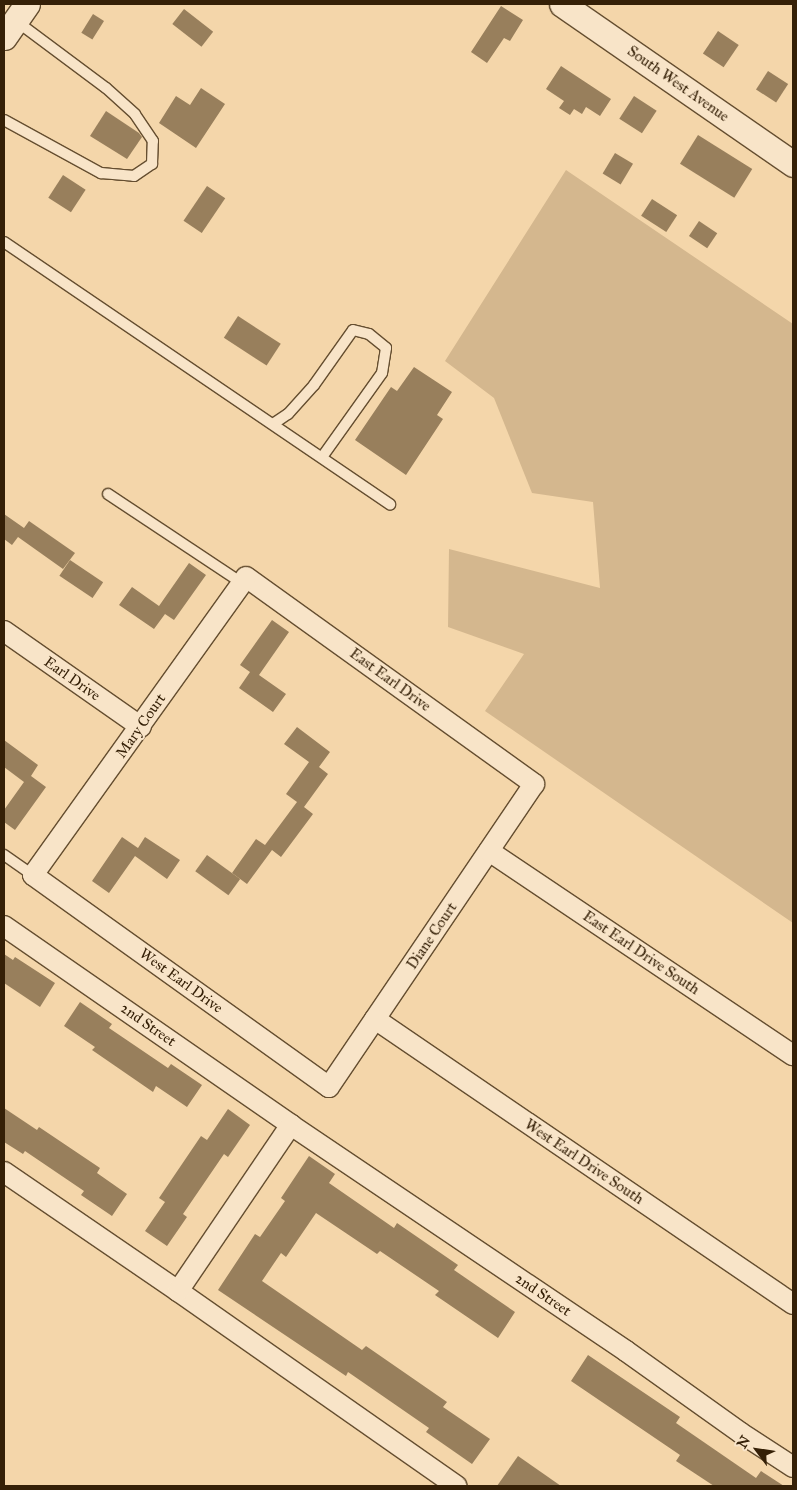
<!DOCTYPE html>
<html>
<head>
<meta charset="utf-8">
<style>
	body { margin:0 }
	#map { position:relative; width:797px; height:1490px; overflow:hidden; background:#f4d6aa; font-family:"IM FELL Great Primer",serif }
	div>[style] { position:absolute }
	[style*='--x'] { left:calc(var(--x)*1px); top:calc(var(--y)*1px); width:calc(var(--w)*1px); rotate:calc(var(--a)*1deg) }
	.green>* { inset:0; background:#d4b78e }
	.building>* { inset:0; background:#987f5c; transform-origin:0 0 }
	.roads { filter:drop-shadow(1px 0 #654e30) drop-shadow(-1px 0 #654e30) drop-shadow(0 1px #654e30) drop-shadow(0 -1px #654e30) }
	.service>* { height:10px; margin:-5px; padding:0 5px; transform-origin:5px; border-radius:5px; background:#f8e4c8 }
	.minor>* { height:20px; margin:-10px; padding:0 10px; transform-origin:10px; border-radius:10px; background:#f8e4c8 }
	.tertiary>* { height:25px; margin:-12.5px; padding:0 12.5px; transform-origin:12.5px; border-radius:12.5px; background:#f8e4c8 }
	span { translate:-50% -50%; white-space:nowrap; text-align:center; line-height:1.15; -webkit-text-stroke:4px #f8e4c8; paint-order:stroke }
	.street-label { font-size:15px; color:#352007 }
	.frame { position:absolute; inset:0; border:5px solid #352007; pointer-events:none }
	.north { position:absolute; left:732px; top:1425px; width:50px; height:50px; -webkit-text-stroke:4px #f8e4c8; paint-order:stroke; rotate:301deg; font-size:14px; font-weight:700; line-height:20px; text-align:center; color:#352007 }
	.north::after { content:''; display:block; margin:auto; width:18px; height:22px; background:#352007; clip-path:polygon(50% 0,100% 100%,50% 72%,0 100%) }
</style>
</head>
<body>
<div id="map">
	<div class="green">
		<div style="clip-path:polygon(566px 170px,793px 324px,793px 923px,485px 711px,524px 654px,448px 627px,449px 549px,600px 588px,593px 502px,532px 493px,494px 398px,445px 361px)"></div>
	</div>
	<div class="building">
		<div style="clip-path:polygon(501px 6px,523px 20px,510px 41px,504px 38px,487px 63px,471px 52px)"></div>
		<div style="left:184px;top:9px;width:37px;height:19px;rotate:38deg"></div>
		<div style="left:93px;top:14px;width:13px;height:22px;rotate:32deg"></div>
		<div style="left:718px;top:31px;width:25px;height:27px;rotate:34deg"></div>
		<div style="clip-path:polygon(561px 66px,611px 99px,600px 116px,586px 107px,582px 114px,574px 109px,570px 115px,559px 108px,564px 101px,546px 89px)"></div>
		<div style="left:768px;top:71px;width:24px;height:22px;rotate:33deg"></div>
		<div style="clip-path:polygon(201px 88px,225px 104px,196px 148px,159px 123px,176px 96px,190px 105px)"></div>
		<div style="left:634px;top:96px;width:27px;height:27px;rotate:33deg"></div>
		<div style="clip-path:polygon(106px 111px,139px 133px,142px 137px,127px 159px,90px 136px)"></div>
		<div style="left:698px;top:135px;width:64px;height:34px;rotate:32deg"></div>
		<div style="left:615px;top:153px;width:21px;height:24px;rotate:31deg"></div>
		<div style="left:63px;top:175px;width:27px;height:27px;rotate:33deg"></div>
		<div style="left:207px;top:186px;width:22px;height:42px;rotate:34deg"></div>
		<div style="left:652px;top:199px;width:30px;height:20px;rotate:33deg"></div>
		<div style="left:699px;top:221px;width:22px;height:18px;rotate:34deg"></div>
		<div style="left:238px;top:316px;width:51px;height:26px;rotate:33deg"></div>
		<div style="clip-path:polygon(414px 367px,452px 392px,437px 415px,443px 419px,406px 475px,355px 440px,391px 387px,397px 391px)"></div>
		<div style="clip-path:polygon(4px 514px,24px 528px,29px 521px,75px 553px,63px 569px,18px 537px,12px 545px,4px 539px)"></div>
		<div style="left:70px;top:560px;width:40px;height:19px;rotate:34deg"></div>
		<div style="clip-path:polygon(189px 563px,206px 575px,174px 620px,165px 614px,154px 629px,119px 605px,132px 587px,159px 606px)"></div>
		<div style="clip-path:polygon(272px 620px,289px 632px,259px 675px,286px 694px,273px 712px,239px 688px,250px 672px,240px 665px)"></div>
		<div style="clip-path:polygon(297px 727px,330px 752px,319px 767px,328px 774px,304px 807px,313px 814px,281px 857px,272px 850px,247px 884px,232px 873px,256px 839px,265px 845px,297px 802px,286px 794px,309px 762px,284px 744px)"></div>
		<div style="clip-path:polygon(4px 740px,38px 765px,31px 776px,46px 787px,15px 830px,4px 822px,4px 810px,24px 782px,4px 767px)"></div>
		<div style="clip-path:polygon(122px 837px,138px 848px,145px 837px,180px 860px,167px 879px,135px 856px,109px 893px,92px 881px)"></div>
		<div style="left:207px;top:855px;width:41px;height:20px;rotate:36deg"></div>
		<div style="clip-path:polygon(4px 954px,13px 960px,15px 957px,55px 983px,40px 1007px,4px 983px)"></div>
		<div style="clip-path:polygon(80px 1002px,112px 1024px,109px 1028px,168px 1068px,171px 1064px,202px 1085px,187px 1107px,156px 1086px,153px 1092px,92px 1050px,95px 1047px,64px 1026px)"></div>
		<div style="clip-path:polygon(4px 1108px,37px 1130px,39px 1127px,100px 1168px,97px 1173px,127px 1194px,112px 1216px,81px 1195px,84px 1191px,25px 1151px,23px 1154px,4px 1142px)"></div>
		<div style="clip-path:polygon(228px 1109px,250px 1125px,228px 1157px,224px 1154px,183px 1214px,187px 1217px,167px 1246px,145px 1231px,165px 1202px,159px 1198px,201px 1136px,207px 1140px)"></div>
		<div style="clip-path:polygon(309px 1156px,335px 1174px,329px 1183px,394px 1228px,397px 1223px,458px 1265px,454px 1270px,515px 1312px,498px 1338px,435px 1295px,439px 1291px,380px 1251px,377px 1254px,316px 1213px,286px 1257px,281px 1253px,262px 1281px,362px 1350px,366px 1346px,447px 1402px,443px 1407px,490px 1439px,472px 1464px,426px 1432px,429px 1428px,348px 1372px,346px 1376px,218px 1290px,255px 1234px,260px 1237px,285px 1201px,281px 1198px)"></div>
		<div style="clip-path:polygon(588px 1355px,680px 1417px,676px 1423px,756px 1478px,761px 1471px,784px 1486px,714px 1486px,676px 1461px,680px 1455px,571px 1381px)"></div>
		<div style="clip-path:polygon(518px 1456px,561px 1486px,497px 1486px)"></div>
	</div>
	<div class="roads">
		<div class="service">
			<div style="--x:4;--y:120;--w:111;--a:28.7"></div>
			<div style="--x:101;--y:173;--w:33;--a:5"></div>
			<div style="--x:134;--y:176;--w:22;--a:-34"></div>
			<div style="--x:152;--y:164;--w:23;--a:-88"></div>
			<div style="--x:153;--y:141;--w:32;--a:-124"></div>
			<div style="--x:135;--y:114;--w:39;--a:-138"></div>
			<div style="--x:106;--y:88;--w:112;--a:-143.3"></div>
			<div style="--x:4;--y:242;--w:467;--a:34.2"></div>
			<div style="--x:273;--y:424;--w:18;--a:-34"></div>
			<div style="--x:288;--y:414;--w:39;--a:-48"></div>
			<div style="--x:314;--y:385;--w:67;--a:-54.7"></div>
			<div style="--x:353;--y:330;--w:16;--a:14"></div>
			<div style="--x:369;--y:334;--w:22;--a:39"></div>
			<div style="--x:386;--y:348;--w:25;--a:99"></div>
			<div style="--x:382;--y:373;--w:103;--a:125.5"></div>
			<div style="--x:108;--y:494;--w:161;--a:33.6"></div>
			<div style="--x:4;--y:855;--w:35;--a:35"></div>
		</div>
		<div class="minor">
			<div style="--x:246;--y:577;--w:355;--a:35.7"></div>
			<div style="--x:534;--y:784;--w:366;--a:124.1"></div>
			<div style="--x:329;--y:1087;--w:364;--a:-144.4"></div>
			<div style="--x:33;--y:875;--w:366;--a:-54.4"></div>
			<div style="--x:4;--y:631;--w:167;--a:35"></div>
			<div style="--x:489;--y:851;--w:366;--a:33.9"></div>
			<div style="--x:4;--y:926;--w:349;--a:34.7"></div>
			<div style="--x:291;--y:1125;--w:404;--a:34"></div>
			<div style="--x:626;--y:1351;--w:141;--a:35.5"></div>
			<div style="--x:741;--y:1433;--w:62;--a:33.2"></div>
			<div style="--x:375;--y:1019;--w:506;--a:34.29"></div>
			<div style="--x:4;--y:1172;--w:211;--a:34.4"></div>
			<div style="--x:178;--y:1291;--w:340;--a:35"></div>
			<div style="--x:178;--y:1291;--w:201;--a:-55.8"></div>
		</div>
		<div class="tertiary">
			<div style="--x:562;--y:4;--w:281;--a:34.7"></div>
			<div style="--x:4;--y:37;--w:40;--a:-55.1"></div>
		</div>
	</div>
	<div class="street-label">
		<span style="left:678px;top:84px;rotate:35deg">South West Avenue</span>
		<span style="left:72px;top:679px;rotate:35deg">Earl Drive</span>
		<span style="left:390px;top:680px;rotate:36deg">East Earl Drive</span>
		<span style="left:141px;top:726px;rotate:-55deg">Mary Court</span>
		<span style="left:432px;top:936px;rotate:-56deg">Diane Court</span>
		<span style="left:641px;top:953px;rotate:34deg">East Earl Drive South</span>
		<span style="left:181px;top:981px;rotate:36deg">West Earl Drive</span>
		<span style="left:148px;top:1025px;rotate:35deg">2nd Street</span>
		<span style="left:584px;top:1162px;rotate:34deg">West Earl Drive South</span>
		<span style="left:543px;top:1295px;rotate:34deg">2nd Street</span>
	</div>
	<div class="frame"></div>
	<div class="north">N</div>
</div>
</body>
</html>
